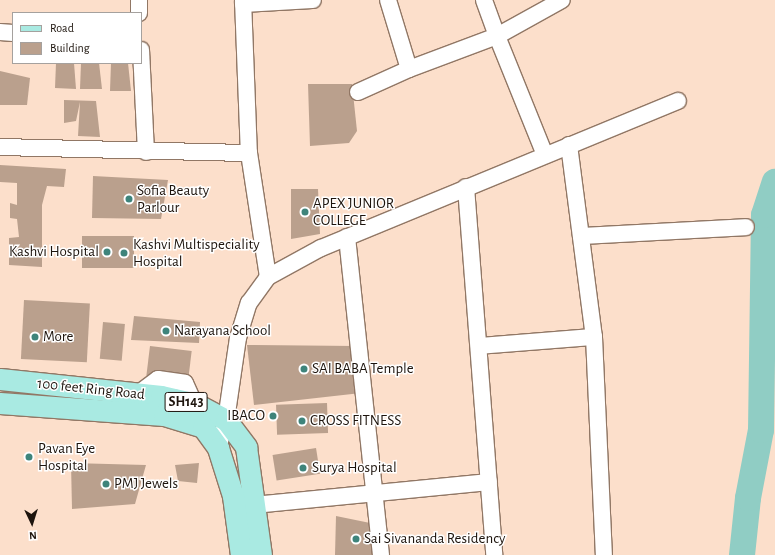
<!DOCTYPE html>
<html>
<head>
<meta charset="utf-8">
<style>
	body { margin:0 }
	#map { position:relative; width:775px; height:555px; overflow:hidden; background:#fcdfcb; font-family:"Alegreya Sans",sans-serif }
	div>[style] { position:absolute }
	[style*='--x'] { left:calc(var(--x)*1px); top:calc(var(--y)*1px); width:calc(var(--w)*1px); rotate:calc(var(--a)*1deg) }
	.river>* { height:26px; margin:-13px; padding:0 13px; transform-origin:13px; border-radius:13px; background:#90cdc4 }
	.building>* { inset:0; background:#baa08d; transform-origin:0 0 }
	.roads { filter:drop-shadow(1px 0 #917765) drop-shadow(-1px 0 #917765) drop-shadow(0 1px #917765) drop-shadow(0 -1px #917765) }
	.minor>* { height:16px; margin:-8px; padding:0 8px; transform-origin:8px; border-radius:8px; background:#fff }
	.major>* { height:21px; margin:-10.5px; padding:0 10.5px; transform-origin:10.5px; border-radius:10.5px; background:#a9eae2 }
	.dots>* { width:11px; height:11px; translate:-50% -50%; box-sizing:border-box; border:2px solid #fff; border-radius:50% }
	span { translate:-50% -50%; white-space:nowrap; text-align:center; line-height:1.15; -webkit-text-stroke:3px #fff; paint-order:stroke }
	.shield-label span { padding:1px 3px; background:#fff; border:1px solid; border-radius:3px; -webkit-text-stroke-width:0 }
	.shield-label { font-size:14px; color:#1d140d; font-weight:700 }
	.poi-label { font-size:15px; color:#1d140d }
	.left { translate:0 -50%; text-align:left }
	.right { translate:-100% -50%; text-align:right }
	.street-label { font-size:15px; color:#1d140d }
	.legend { position:absolute; left:12px; top:12px; width:130px; height:52px; box-sizing:border-box; background:#fff; border:1px solid #a5a19e; margin:0; padding:5px 7px; list-style:none; font-size:12px; color:#1d140d }
	.legend li { display:flex; align-items:center; gap:8px; height:20px }
	.legend b { width:20px; border:1px solid #a5a19e }
	.north { position:absolute; left:12px; top:503px; width:40px; height:40px; -webkit-text-stroke:3px #fff; paint-order:stroke; rotate:176deg; font-size:11px; font-weight:700; line-height:16px; text-align:center; color:#1d140d }
	.north::after { content:''; display:block; margin:auto; width:14px; height:18px; background:#1d140d; clip-path:polygon(50% 0,100% 100%,50% 72%,0 100%) }
</style>
</head>
<body>
<div id="map">
	<div class="river">
		<div style="--x:742;--y:555;--w:57;--a:-84"></div>
		<div style="--x:748;--y:498;--w:69;--a:-79.2"></div>
		<div style="--x:761;--y:430;--w:215;--a:-89.2"></div>
		<div style="--x:764;--y:215;--w:35;--a:-72"></div>
	</div>
	<div class="building">
		<div style="clip-path:polygon(56px 63px,74px 63px,76px 89px,55px 88px)"></div>
		<div style="clip-path:polygon(81px 63px,99px 63px,102px 89px,80px 89px)"></div>
		<div style="clip-path:polygon(111px 63px,128px 63px,131px 91px,110px 91px)"></div>
		<div style="clip-path:polygon(0 71px,30px 78px,27px 105px,0 105px)"></div>
		<div style="clip-path:polygon(308px 84px,352px 84px,357px 131px,349px 143px,310px 146px)"></div>
		<div style="clip-path:polygon(64px 100px,96px 101px,100px 137px,78px 136px,80px 102px,76px 121px,64px 123px)"></div>
		<div style="clip-path:polygon(0 165px,66px 169px,64px 187px,47px 186px,42px 205px,42px 267px,9px 265px,9px 238px,19px 237px,17px 219px,10px 218px,10px 203px,17px 205px,17px 183px,0 182px)"></div>
		<div style="clip-path:polygon(93px 176px,168px 180px,161px 219px,92px 218px)"></div>
		<div style="clip-path:polygon(291px 189px,318px 189px,320px 234px,291px 239px)"></div>
		<div style="left:82px;top:236px;width:52px;height:32px"></div>
		<div style="left:24px;top:300px;width:66px;height:59px;rotate:3deg"></div>
		<div style="clip-path:polygon(134px 316px,200px 322px,199px 343px,131px 340px)"></div>
		<div style="left:103px;top:322px;width:22px;height:37px;rotate:5deg"></div>
		<div style="clip-path:polygon(247px 345px,355px 346px,361px 393px,254px 405px)"></div>
		<div style="left:150px;top:346px;width:42px;height:30px;rotate:7deg"></div>
		<div style="left:327px;top:403px;width:30px;height:51px;rotate:88deg"></div>
		<div style="left:316px;top:448px;width:26px;height:44px;rotate:81deg"></div>
		<div style="clip-path:polygon(71px 463px,146px 465px,135px 504px,72px 509px)"></div>
		<div style="clip-path:polygon(199px 463px,197px 483px,178px 481px,175px 465px)"></div>
		<div style="clip-path:polygon(336px 516px,375px 524px,378px 555px,335px 555px)"></div>
	</div>
	<div class="roads">
		<div class="minor">
			<div style="--x:139;--y:0;--w:13;--a:90"></div>
			<div style="--x:243;--y:0;--w:153;--a:87.8"></div>
			<div style="--x:249;--y:153;--w:125;--a:81.3"></div>
			<div style="--x:388;--y:0;--w:72;--a:73.1"></div>
			<div style="--x:409;--y:69;--w:94;--a:-20.6"></div>
			<div style="--x:497;--y:36;--w:38;--a:-110"></div>
			<div style="--x:243;--y:4;--w:70;--a:-3.3"></div>
			<div style="--x:0;--y:32;--w:13;--a:4"></div>
			<div style="--x:141;--y:50;--w:102;--a:87.2"></div>
			<div style="--x:358;--y:92;--w:56;--a:-24.3"></div>
			<div style="--x:569;--y:145;--w:194;--a:82.6"></div>
			<div style="--x:594;--y:337;--w:218;--a:87.4"></div>
			<div style="--x:0;--y:147;--w:249;--a:1.4"></div>
			<div style="--x:545;--y:155;--w:128;--a:-112"></div>
			<div style="--x:497;--y:36;--w:74;--a:-29"></div>
			<div style="--x:466;--y:187;--w:369;--a:85.6"></div>
			<div style="--x:581;--y:236;--w:165;--a:-3.1"></div>
			<div style="--x:347;--y:237;--w:320;--a:83.9"></div>
			<div style="--x:479;--y:346;--w:115;--a:-4.5"></div>
			<div style="--x:138;--y:394;--w:25;--a:-37"></div>
			<div style="--x:158;--y:379;--w:27;--a:8"></div>
			<div style="--x:185;--y:383;--w:22;--a:66"></div>
			<div style="--x:218;--y:448;--w:29;--a:-74"></div>
			<div style="--x:226;--y:420;--w:83;--a:-81.7"></div>
			<div style="--x:238;--y:338;--w:37;--a:-73"></div>
			<div style="--x:249;--y:303;--w:32;--a:-54"></div>
			<div style="--x:268;--y:277;--w:60;--a:-28.7"></div>
			<div style="--x:321;--y:248;--w:386;--a:-22.4"></div>
			<div style="--x:254;--y:505;--w:236;--a:-5.6"></div>
		</div>
		<div class="major">
			<div style="--x:0;--y:379;--w:162;--a:6"></div>
			<div style="--x:161;--y:396;--w:36;--a:13"></div>
			<div style="--x:196;--y:404;--w:34;--a:28"></div>
			<div style="--x:226;--y:420;--w:34;--a:53"></div>
			<div style="--x:246;--y:447;--w:109;--a:82.1"></div>
			<div style="--x:0;--y:403;--w:164;--a:4.2"></div>
			<div style="--x:164;--y:415;--w:41;--a:17.1"></div>
			<div style="--x:203;--y:427;--w:26;--a:54"></div>
			<div style="--x:218;--y:448;--w:50;--a:72.6"></div>
			<div style="--x:233;--y:496;--w:60;--a:82.3"></div>
		</div>
	</div>
	<div class="dots">
		<div style="left:129px;top:199px;background:#3e847b"></div>
		<div style="left:305px;top:212px;background:#3e847b"></div>
		<div style="left:107px;top:252px;background:#3e847b"></div>
		<div style="left:124px;top:253px;background:#3e847b"></div>
		<div style="left:166px;top:331px;background:#3e847b"></div>
		<div style="left:35px;top:337px;background:#3e847b"></div>
		<div style="left:304px;top:369px;background:#3e847b"></div>
		<div style="left:273px;top:416px;background:#3e847b"></div>
		<div style="left:302px;top:421px;background:#3e847b"></div>
		<div style="left:29px;top:457px;background:#3e847b"></div>
		<div style="left:303px;top:468px;background:#3e847b"></div>
		<div style="left:106px;top:484px;background:#3e847b"></div>
		<div style="left:356px;top:539px;background:#3e847b"></div>
	</div>
	<div class="shield-label">
		<span style="left:186px;top:402px">SH143</span>
	</div>
	<div class="poi-label">
		<span class="left" style="left:137px;top:199px">Sofia Beauty<br>Parlour</span>
		<span class="left" style="left:313px;top:212px">APEX JUNIOR<br>COLLEGE</span>
		<span class="left" style="left:133px;top:253px">Kashvi Multispeciality<br>Hospital</span>
		<span class="right" style="left:99px;top:252px">Kashvi Hospital</span>
		<span class="left" style="left:174px;top:331px">Narayana School</span>
		<span class="left" style="left:43px;top:337px">More</span>
		<span class="left" style="left:312px;top:369px">SAI BABA Temple</span>
		<span class="right" style="left:265px;top:416px">IBACO</span>
		<span class="left" style="left:310px;top:421px">CROSS FITNESS</span>
		<span class="left" style="left:38px;top:457px">Pavan Eye<br>Hospital</span>
		<span class="left" style="left:312px;top:468px">Surya Hospital</span>
		<span class="left" style="left:114px;top:484px">PMJ Jewels</span>
		<span class="left" style="left:364px;top:539px">Sai Sivananda Residency</span>
	</div>
	<div class="street-label">
		<span style="left:91px;top:389px;rotate:6deg">100 feet Ring Road</span>
	</div>
	<ul class="legend">
	<li><b style="height:5px;background:#a9eae2"></b>Road</li>
	<li><b style="height:11px;background:#baa08d"></b>Building</li>
	</ul>
	<div class="north">N</div>
</div>
</body>
</html>
